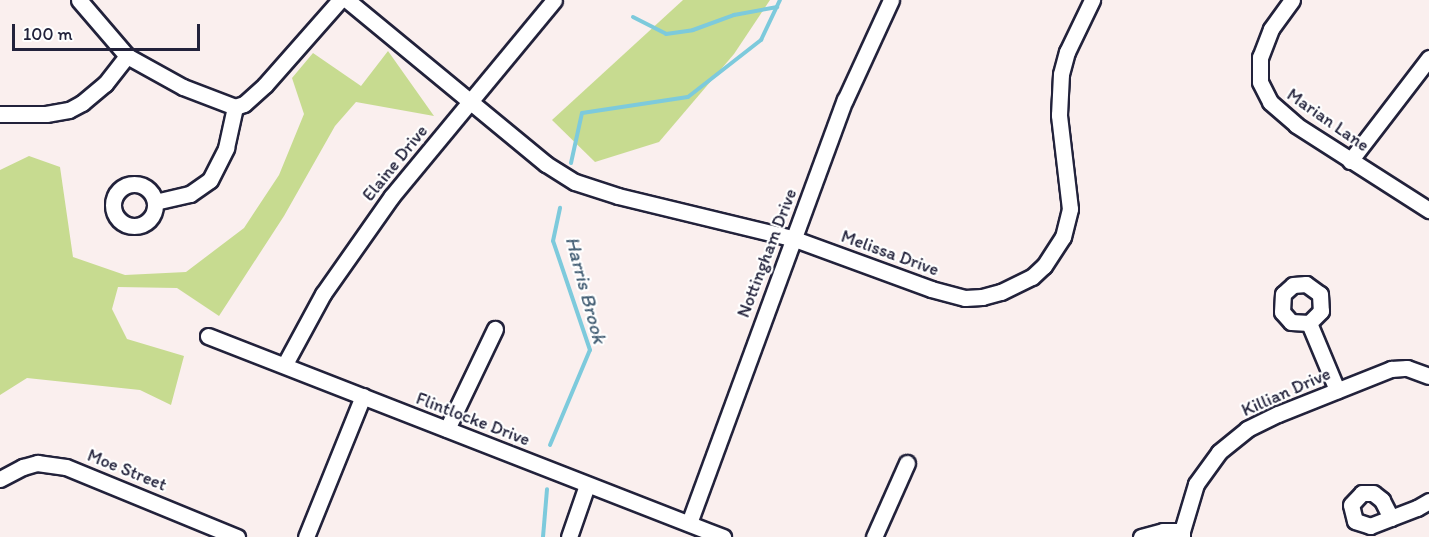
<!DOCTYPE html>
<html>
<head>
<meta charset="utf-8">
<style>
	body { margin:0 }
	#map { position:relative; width:1429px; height:537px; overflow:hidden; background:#faefee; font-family:Itim,sans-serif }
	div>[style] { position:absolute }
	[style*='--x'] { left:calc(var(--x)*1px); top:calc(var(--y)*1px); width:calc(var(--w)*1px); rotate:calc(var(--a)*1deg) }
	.green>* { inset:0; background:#c7db90 }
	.stream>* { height:4px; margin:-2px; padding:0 2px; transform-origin:2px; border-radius:2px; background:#7dcadc }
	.roads { filter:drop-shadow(2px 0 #22223b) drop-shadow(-2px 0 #22223b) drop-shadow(0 2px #22223b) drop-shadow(0 -2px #22223b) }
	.street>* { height:15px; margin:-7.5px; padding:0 7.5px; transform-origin:7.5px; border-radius:7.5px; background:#fff }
	.street>.ring { margin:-7.5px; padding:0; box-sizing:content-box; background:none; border:15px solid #fff; border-radius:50% }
	span { translate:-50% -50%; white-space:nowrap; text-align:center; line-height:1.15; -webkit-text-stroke:4.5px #fff; paint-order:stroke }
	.street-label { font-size:18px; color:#22223b }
	.water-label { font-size:20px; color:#425d73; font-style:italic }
	.scale { position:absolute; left:12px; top:24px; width:188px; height:27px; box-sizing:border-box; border:3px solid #22223b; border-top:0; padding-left:8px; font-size:18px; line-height:21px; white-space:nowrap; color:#22223b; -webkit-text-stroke:4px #fff; paint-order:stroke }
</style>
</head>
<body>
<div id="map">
	<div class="green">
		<div style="clip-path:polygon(683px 0,770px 0,734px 54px,659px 142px,595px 162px,552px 120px)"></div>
		<div style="clip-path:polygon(388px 51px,434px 116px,356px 102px,335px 126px,284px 216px,219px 316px,177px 288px,118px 287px,112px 309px,127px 339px,184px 356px,171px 405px,140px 390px,27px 378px,0 395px,0 170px,29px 156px,60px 167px,73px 257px,125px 275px,186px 272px,244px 228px,279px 175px,304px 114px,292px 78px,313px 53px,361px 86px)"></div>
	</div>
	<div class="stream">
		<div style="--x:633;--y:17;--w:37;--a:27"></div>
		<div style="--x:666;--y:34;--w:27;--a:-8"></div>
		<div style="--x:693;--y:30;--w:44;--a:-20.1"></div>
		<div style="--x:734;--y:15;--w:44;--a:-10.5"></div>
		<div style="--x:571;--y:163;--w:51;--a:-77.6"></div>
		<div style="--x:582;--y:113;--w:107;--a:-8.6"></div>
		<div style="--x:688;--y:97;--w:93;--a:-38"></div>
		<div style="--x:761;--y:40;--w:44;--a:-64.6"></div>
		<div style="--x:550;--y:445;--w:103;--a:-67.2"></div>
		<div style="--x:590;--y:350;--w:115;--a:-108.7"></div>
		<div style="--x:553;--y:241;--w:34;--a:-78"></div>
		<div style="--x:543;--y:537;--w:48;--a:-85.2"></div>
	</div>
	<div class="roads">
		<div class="street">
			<div style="--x:79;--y:0;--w:74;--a:49.4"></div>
			<div style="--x:127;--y:56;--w:64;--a:29"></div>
			<div style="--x:183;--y:87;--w:56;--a:21"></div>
			<div style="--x:235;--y:107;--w:9;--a:-18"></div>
			<div style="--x:244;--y:104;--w:28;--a:-42"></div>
			<div style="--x:265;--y:85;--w:113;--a:-48.6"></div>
			<div style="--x:347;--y:0;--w:258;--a:39.5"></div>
			<div style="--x:546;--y:164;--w:34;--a:32"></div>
			<div style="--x:575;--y:182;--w:45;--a:18"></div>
			<div style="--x:618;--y:196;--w:179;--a:13.6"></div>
			<div style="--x:792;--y:238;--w:148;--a:20.1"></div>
			<div style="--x:931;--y:289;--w:35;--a:15"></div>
			<div style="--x:965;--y:298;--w:17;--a:-3"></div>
			<div style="--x:982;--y:297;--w:20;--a:-15"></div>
			<div style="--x:1001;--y:292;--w:34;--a:-26"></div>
			<div style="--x:1032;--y:277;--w:16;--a:-43"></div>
			<div style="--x:1044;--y:266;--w:35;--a:-57"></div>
			<div style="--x:1063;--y:237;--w:29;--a:-76"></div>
			<div style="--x:1070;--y:209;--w:95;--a:-96.7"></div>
			<div style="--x:1059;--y:115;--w:41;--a:-87.2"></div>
			<div style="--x:1061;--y:74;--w:23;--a:-75"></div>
			<div style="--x:1067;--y:52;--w:58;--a:-64.3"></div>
			<div style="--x:1292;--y:0;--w:36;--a:126"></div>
			<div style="--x:1271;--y:29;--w:30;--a:111"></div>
			<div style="--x:1260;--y:57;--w:25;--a:90"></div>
			<div style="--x:1260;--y:82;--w:22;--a:63"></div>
			<div style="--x:1270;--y:102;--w:35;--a:41"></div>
			<div style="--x:1296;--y:125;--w:158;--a:32.6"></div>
			<div style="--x:0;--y:114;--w:46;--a:0"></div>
			<div style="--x:46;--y:114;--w:23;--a:-10"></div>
			<div style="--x:69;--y:110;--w:15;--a:-28"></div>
			<div style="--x:82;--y:103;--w:30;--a:-40"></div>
			<div style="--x:105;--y:84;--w:36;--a:-52"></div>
			<div style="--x:1350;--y:161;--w:130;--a:-52.5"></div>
			<div class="ring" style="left:113px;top:184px;width:27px;height:27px"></div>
			<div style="--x:155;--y:202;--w:36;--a:-13"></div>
			<div style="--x:190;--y:194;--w:24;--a:-35"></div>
			<div style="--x:210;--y:180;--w:36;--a:-63"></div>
			<div style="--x:226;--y:148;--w:42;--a:-77.6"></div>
			<div style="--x:1309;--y:323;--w:18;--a:-177"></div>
			<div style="--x:1291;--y:322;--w:13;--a:-132"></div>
			<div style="--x:1282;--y:312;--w:18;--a:-87"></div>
			<div style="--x:1283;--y:294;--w:13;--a:-42"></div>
			<div style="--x:1293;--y:285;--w:13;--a:-4"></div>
			<div style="--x:1306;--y:284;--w:17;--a:36"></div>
			<div style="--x:1320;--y:294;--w:17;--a:87"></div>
			<div style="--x:1321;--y:311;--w:17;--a:135"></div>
			<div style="--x:1309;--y:323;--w:73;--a:67.3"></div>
			<div style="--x:208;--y:336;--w:553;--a:21.32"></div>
			<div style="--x:285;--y:364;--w:80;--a:-61.5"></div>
			<div style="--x:323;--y:294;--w:120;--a:-54.9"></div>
			<div style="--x:392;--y:196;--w:254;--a:-50.4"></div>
			<div style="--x:447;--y:429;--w:111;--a:-64.4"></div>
			<div style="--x:0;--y:479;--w:26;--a:-28"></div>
			<div style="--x:23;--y:467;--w:15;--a:-16"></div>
			<div style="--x:37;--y:463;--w:29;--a:8"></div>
			<div style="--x:66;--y:467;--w:185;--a:22.3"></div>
			<div style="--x:1391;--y:518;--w:20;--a:-117"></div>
			<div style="--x:1382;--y:500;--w:11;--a:-142"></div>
			<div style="--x:1373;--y:493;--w:11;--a:180"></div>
			<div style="--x:1362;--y:493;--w:16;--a:133"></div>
			<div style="--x:1351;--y:505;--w:16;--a:76"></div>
			<div style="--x:1355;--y:521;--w:16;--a:18"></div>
			<div style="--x:1370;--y:526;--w:50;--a:-21"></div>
			<div style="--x:1417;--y:508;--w:14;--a:-30"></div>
			<div style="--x:689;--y:523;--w:451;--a:-69.8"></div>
			<div style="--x:845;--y:100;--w:110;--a:-65.3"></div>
			<div style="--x:306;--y:537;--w:152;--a:-68"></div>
			<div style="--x:569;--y:537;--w:55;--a:-70.9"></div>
			<div style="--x:874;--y:537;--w:81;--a:-66"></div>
			<div style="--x:1141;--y:537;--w:23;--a:-15"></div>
			<div style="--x:1163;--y:531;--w:19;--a:0"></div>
			<div style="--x:1182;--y:537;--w:6;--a:-90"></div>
			<div style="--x:1182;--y:531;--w:49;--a:-73.4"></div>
			<div style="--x:1196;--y:484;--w:39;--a:-54"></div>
			<div style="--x:1219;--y:452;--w:36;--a:-39"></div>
			<div style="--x:1247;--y:429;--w:34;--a:-26"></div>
			<div style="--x:1278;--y:414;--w:122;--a:-21.7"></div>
			<div style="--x:1391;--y:369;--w:16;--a:-4"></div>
			<div style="--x:1407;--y:368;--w:23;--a:20"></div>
		</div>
	</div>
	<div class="street-label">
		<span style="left:1328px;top:120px;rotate:35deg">Marian Lane</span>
		<span style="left:395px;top:163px;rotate:-51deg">Elaine Drive</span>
		<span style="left:767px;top:253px;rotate:-69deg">Nottingham Drive</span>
		<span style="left:890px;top:253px;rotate:20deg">Melissa Drive</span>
		<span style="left:1286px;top:392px;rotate:-24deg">Killian Drive</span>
		<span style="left:473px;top:419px;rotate:21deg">Flintlocke Drive</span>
		<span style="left:127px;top:470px;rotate:22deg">Moe Street</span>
	</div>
	<div class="water-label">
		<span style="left:586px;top:290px;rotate:75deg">Harris Brook</span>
	</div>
	<div class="scale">100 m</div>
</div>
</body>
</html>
